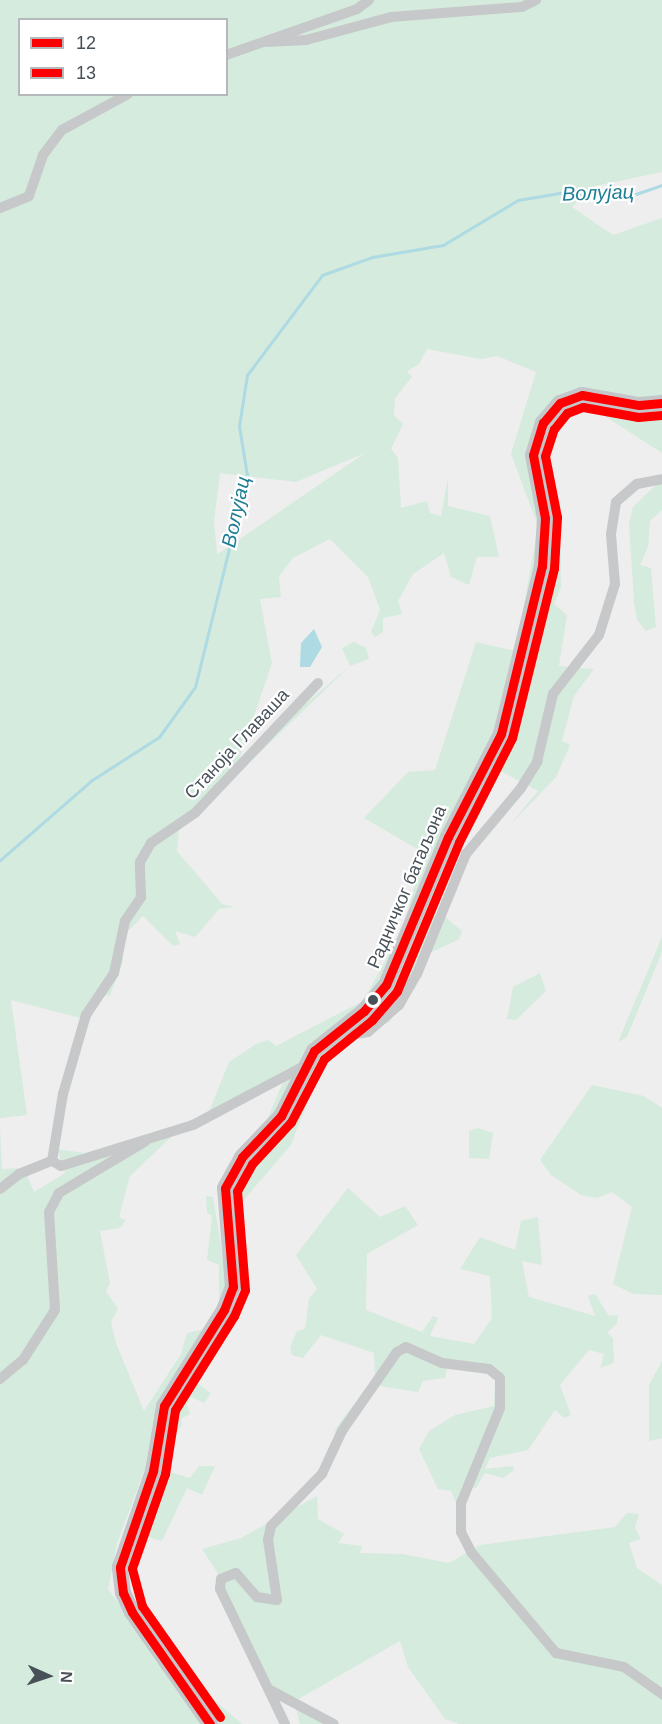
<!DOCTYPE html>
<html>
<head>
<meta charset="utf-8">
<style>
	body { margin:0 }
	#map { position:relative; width:662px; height:1724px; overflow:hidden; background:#eee; font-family:Arial,sans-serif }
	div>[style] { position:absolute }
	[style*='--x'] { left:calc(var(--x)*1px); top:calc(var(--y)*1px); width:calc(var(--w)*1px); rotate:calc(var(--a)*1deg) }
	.green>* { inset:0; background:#d5ebdd }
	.water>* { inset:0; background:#aedae4 }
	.stream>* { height:3px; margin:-1.5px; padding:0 1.5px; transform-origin:1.5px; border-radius:1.5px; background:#aedae4 }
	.street>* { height:10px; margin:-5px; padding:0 5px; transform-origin:5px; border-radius:5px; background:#c6c8c9 }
	.primary>* { height:16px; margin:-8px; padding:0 8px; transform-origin:8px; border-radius:8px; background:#c4c6c9 }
	.bus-1>* { height:9px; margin:-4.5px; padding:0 4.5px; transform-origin:4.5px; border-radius:4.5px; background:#f00 }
	.bus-2>* { height:9px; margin:-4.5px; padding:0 4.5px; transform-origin:4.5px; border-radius:4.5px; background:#f00 }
	.dots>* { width:16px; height:16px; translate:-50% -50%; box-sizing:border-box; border:3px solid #fff; border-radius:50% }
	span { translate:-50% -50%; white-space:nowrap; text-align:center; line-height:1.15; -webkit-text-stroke:4.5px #fff; paint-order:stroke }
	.street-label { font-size:18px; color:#485158 }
	.water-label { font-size:20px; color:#1e7f95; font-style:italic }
	.legend { position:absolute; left:18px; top:18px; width:210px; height:78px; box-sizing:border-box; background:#fff; border:2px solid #b6b9bc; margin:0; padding:8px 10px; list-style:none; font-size:18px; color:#485158 }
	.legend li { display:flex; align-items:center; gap:12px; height:30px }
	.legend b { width:30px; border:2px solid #b6b9bc }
	.north { position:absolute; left:18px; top:1646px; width:60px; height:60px; -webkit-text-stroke:4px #fff; paint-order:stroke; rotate:93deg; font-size:16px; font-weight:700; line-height:24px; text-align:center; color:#485158 }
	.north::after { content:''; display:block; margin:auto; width:21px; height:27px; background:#485158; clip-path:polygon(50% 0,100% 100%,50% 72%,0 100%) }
</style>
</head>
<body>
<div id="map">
	<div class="green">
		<div style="clip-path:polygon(evenodd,0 0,662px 0,662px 172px,591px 187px,572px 207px,613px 235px,662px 218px,662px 396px,630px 398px,625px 411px,662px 409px,662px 453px,600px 413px,571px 408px,553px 422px,547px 445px,560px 520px,561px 587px,554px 604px,567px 615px,559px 666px,594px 669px,574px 696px,562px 741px,570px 745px,556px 777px,509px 826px,538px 791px,493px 767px,422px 920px,441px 914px,462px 931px,459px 939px,430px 953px,389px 1022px,352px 1039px,323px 1061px,291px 1145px,241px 1203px,234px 1191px,245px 1169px,289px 1125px,308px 1074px,285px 1095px,264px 1127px,289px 1068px,208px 1114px,229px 1062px,256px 1044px,268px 1040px,276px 1046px,363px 1001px,402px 930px,424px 853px,364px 818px,408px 772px,435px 770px,476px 642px,516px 651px,538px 526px,511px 454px,536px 372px,497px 356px,481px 359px,427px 349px,419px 364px,407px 371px,412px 377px,395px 398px,394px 415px,403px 424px,391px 449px,398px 458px,401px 508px,427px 501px,430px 513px,441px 516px,448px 478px,448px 506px,490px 516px,499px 557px,477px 557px,469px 585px,451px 577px,444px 553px,413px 574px,398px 601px,402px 614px,383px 618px,383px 632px,375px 637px,371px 632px,380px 610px,368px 577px,330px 539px,293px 558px,279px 576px,281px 597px,260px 599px,272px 663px,239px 760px,350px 666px,342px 648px,354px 642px,366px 648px,369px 659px,350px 666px,179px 830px,177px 851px,222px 904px,234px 907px,219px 909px,195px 937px,175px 931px,180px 944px,173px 946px,143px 916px,123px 936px,123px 962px,110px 995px,103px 996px,88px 1020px,11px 1000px,27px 1115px,0 1118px,0 0,20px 20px,226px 20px,226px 94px,20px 94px,20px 20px,0 0,365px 453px,218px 554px,217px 553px,214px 521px,220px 473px,296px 482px,365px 453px)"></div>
		<div style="clip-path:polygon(662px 479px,662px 510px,650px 521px,648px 547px,640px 565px,651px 568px,656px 627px,646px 631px,637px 620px,634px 602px,629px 524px,633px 507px)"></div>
		<div style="clip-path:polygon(662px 937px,662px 952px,627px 1037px,618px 1042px)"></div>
		<div style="clip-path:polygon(540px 973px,546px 991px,516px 1020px,507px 1019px,513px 987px)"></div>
		<div style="clip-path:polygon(592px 1085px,644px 1096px,662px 1108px,662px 1295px,633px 1294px,613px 1284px,632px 1207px,612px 1192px,597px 1198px,581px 1195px,551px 1175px,540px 1160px)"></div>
		<div style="clip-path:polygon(187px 1122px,130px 1176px,119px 1217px,126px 1220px,120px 1228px,100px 1231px,110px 1283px,106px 1291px,118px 1309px,111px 1322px,116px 1343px,144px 1411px,181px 1354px,187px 1333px,204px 1329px,156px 1405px,145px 1469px,117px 1543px,108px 1589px,210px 1724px,0 1724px,0 1128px,2px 1169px,24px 1168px,34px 1192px,65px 1173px,57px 1149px,85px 1153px)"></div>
		<div style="clip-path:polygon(478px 1128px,493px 1133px,489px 1159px,469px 1158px,469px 1131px)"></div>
		<div style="clip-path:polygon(348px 1188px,380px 1217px,405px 1206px,418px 1225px,367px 1254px,366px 1310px,422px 1332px,433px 1316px,438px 1318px,430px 1336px,474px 1344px,492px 1318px,490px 1276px,460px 1269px,480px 1237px,515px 1250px,521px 1221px,538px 1217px,542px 1265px,522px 1261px,529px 1297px,595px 1316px,588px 1296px,595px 1294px,609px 1316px,618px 1315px,617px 1323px,607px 1333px,613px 1338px,614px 1363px,600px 1368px,604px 1354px,589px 1350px,560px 1385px,571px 1415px,564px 1418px,555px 1410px,528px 1450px,490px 1458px,485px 1469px,513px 1466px,514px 1470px,503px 1478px,485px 1473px,476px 1488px,462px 1485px,457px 1505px,451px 1491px,438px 1489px,419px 1449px,429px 1431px,455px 1415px,494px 1406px,495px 1379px,485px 1371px,447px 1369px,445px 1378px,423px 1381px,418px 1392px,380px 1386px,330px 1436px,375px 1376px,374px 1353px,321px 1335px,303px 1358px,292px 1355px,290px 1347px,297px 1331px,305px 1329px,309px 1298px,317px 1289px,296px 1255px)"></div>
		<div style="clip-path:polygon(206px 1196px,213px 1197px,222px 1251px,226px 1287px,219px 1308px,219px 1265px,207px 1260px,212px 1216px,207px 1213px)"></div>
		<div style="clip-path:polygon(662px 1361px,662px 1438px,649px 1441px,649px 1385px)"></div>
		<div style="clip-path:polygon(187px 1376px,211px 1393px,204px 1403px,191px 1397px,187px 1404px,190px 1414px,181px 1419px,182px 1425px,171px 1439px,166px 1471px,190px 1478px,199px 1466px,215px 1466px,202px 1495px,187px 1488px,162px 1541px,137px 1534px,162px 1424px)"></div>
		<div style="clip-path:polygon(317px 1496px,318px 1519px,344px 1534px,338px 1543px,362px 1546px,360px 1553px,402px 1554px,449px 1563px,480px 1545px,615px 1527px,627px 1513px,639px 1514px,635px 1528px,641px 1539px,629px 1543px,637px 1568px,662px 1585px,662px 1724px,459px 1724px,445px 1719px,408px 1667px,400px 1641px,295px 1701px,324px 1724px,300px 1724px,294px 1701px,262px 1683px,217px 1572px,202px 1549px,241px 1538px)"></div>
		<div style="clip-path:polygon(185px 1675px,242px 1724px,219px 1724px)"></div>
	</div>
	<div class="water">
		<div style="clip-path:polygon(314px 629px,322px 647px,310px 667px,300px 667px,301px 643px)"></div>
	</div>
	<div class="stream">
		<div style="--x:0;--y:860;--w:122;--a:-41"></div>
		<div style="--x:92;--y:780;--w:80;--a:-32.7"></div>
		<div style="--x:159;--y:737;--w:62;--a:-54.2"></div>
		<div style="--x:195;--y:687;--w:218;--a:-76.2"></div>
		<div style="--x:247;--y:475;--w:50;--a:-99.3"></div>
		<div style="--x:239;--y:426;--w:52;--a:-81.1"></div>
		<div style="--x:247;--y:375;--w:125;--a:-53.1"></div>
		<div style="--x:322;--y:275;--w:53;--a:-19.8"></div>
		<div style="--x:372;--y:257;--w:72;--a:-9.6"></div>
		<div style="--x:443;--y:245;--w:87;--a:-31"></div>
		<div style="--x:518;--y:200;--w:42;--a:-9.7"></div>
		<div style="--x:559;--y:193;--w:71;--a:2.4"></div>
		<div style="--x:630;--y:196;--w:34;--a:-19"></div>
	</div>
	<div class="street">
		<div style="--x:267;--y:42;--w:39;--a:-3"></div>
		<div style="--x:306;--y:40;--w:88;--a:-15.1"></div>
		<div style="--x:391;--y:17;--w:131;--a:-4.4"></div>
		<div style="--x:522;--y:7;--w:16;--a:-27"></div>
		<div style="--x:226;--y:55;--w:139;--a:-19.3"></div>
		<div style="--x:357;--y:9;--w:15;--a:-37"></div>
		<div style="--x:0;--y:208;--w:31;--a:-22"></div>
		<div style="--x:29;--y:196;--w:43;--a:-71.1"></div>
		<div style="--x:43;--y:155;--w:31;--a:-53"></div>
		<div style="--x:62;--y:130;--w:75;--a:-28.6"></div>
		<div style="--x:342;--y:1028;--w:11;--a:38"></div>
		<div style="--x:351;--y:1035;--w:17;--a:-10"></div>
		<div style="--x:368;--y:1032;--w:41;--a:-41.1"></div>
		<div style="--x:399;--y:1005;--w:36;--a:-60"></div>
		<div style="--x:417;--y:974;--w:130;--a:-67.8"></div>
		<div style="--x:466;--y:854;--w:86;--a:-50.2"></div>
		<div style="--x:521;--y:788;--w:31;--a:-58"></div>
		<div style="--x:537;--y:762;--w:70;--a:-76.8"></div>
		<div style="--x:553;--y:694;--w:75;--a:-52.1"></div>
		<div style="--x:599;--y:635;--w:53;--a:-72.6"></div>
		<div style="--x:615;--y:584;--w:50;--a:-94.6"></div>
		<div style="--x:611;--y:534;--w:32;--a:-81"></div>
		<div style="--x:616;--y:502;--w:28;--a:-41"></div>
		<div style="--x:637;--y:484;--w:25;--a:-11"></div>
		<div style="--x:52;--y:1161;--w:68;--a:-80.7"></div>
		<div style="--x:63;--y:1094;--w:82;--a:-73.8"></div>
		<div style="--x:86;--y:1015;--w:50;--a:-56.3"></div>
		<div style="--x:114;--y:973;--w:53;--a:-78.1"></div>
		<div style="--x:125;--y:921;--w:29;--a:-56"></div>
		<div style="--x:141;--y:897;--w:35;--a:-92"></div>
		<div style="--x:140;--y:862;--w:22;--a:-60"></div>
		<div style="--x:151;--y:843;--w:53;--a:-34.3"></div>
		<div style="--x:195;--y:813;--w:179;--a:-46.6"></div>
		<div style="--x:52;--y:1161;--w:10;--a:29"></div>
		<div style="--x:61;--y:1166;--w:138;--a:-17.3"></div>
		<div style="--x:193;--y:1125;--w:126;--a:-28"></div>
		<div style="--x:0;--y:1189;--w:24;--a:-38"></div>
		<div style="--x:19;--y:1174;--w:35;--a:-22"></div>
		<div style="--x:0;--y:1379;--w:30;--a:-40"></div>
		<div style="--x:23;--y:1360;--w:59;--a:-57.4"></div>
		<div style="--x:55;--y:1310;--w:98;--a:-93.5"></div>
		<div style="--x:49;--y:1212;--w:21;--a:-62"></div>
		<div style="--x:59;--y:1193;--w:101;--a:-30.9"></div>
		<div style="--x:270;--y:1690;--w:72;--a:28"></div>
		<div style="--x:285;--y:1724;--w:150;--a:-115.7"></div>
		<div style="--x:220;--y:1589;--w:10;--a:-84"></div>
		<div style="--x:221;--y:1579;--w:16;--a:-22"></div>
		<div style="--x:236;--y:1573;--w:32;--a:49"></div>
		<div style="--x:257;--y:1597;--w:20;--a:9"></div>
		<div style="--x:277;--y:1600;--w:61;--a:-98.5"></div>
		<div style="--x:268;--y:1540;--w:14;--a:-78"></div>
		<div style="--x:271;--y:1526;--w:73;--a:-45.6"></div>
		<div style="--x:322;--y:1474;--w:47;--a:-65.1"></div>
		<div style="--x:342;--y:1431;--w:96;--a:-55.2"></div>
		<div style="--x:397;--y:1352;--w:10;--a:-29"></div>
		<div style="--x:406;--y:1347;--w:39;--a:24"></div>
		<div style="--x:442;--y:1363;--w:47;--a:7.3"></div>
		<div style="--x:489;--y:1369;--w:14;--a:39"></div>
		<div style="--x:500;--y:1378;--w:30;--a:90"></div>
		<div style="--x:500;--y:1408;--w:103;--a:112.3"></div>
		<div style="--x:461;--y:1503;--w:29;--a:90"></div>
		<div style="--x:461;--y:1532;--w:22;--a:63"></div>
		<div style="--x:471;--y:1552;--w:132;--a:49.9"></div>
		<div style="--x:556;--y:1653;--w:69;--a:11.6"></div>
		<div style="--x:624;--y:1667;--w:47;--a:35.4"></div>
	</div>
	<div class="primary">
		<div style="--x:210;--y:1724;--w:136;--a:-124.9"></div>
		<div style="--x:132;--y:1612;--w:21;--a:-115"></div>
		<div style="--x:123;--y:1593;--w:26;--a:-97"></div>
		<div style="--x:120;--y:1567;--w:102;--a:-71"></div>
		<div style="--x:153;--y:1471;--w:66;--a:-80.4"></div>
		<div style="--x:164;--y:1406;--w:113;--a:-58"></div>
		<div style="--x:224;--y:1310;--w:25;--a:-69"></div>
		<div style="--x:233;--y:1287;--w:99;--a:-94.6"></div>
		<div style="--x:225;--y:1188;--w:35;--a:-61"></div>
		<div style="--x:242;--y:1157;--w:57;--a:-46.4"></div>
		<div style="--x:281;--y:1116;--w:73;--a:-63.1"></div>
		<div style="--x:314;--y:1051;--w:64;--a:-38.7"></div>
		<div style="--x:364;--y:1011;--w:34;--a:-50"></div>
		<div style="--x:386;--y:985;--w:160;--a:-67.3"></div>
		<div style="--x:448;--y:837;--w:116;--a:-62.8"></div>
		<div style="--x:501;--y:734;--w:173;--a:-76.3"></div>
		<div style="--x:542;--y:566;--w:48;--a:-86.4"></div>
		<div style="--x:545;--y:518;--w:64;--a:-100.8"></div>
		<div style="--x:533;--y:455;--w:34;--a:-73"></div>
		<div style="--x:543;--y:423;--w:26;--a:-50"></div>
		<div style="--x:560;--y:403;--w:23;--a:-20"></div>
		<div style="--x:582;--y:395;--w:58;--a:10"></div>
		<div style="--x:639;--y:405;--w:23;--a:-5"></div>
	</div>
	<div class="bus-1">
		<div style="--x:210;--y:1724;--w:136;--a:-124.9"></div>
		<div style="--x:132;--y:1612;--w:21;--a:-115"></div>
		<div style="--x:123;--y:1593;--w:26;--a:-97"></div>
		<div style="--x:120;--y:1567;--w:102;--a:-71"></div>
		<div style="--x:153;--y:1471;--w:66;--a:-80.4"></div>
		<div style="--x:164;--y:1406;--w:113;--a:-58"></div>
		<div style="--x:224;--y:1310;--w:25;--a:-69"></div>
		<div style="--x:233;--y:1287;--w:99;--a:-94.6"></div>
		<div style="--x:225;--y:1188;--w:35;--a:-61"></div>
		<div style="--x:242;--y:1157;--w:57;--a:-46.4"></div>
		<div style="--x:281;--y:1116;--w:73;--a:-63.1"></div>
		<div style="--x:314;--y:1051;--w:64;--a:-38.7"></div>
		<div style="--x:364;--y:1011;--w:34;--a:-50"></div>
		<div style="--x:386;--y:985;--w:160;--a:-67.3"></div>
		<div style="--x:448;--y:837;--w:116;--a:-62.8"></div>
		<div style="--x:501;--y:734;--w:173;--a:-76.3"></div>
		<div style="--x:542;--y:566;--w:48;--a:-86.4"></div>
		<div style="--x:545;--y:518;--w:64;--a:-100.8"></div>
		<div style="--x:533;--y:455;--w:34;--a:-73"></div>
		<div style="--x:543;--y:423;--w:26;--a:-50"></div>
		<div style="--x:560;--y:403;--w:23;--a:-20"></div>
		<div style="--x:582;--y:395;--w:58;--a:10"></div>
		<div style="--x:639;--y:405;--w:23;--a:-5"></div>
	</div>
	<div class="bus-2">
		<div style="--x:220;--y:1717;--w:136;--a:-125.1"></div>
		<div style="--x:142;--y:1606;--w:39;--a:-105"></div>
		<div style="--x:132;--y:1568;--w:100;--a:-70.7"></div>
		<div style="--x:165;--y:1474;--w:65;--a:-81.1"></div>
		<div style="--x:175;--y:1410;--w:111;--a:-57.9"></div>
		<div style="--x:234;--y:1316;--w:28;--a:-67"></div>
		<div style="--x:245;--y:1290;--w:99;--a:-94.6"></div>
		<div style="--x:237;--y:1191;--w:31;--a:-61"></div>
		<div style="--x:252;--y:1164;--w:57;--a:-47.1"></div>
		<div style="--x:291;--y:1122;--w:71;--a:-62.4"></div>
		<div style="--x:324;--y:1059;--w:62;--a:-39.1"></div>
		<div style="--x:372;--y:1020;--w:38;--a:-49"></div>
		<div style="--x:397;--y:991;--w:161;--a:-67.4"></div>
		<div style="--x:459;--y:842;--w:117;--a:-63"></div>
		<div style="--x:512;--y:738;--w:175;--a:-76.1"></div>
		<div style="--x:554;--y:568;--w:51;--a:-86.6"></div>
		<div style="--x:557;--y:517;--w:62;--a:-101.1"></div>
		<div style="--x:545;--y:456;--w:28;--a:-72"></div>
		<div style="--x:554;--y:429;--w:21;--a:-51"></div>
		<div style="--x:567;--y:413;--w:17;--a:-21"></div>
		<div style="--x:583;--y:407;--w:56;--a:10.3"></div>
		<div style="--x:638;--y:417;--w:24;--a:-5"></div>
	</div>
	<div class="dots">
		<div style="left:373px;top:1000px;background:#485158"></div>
	</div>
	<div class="street-label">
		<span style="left:237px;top:744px;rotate:-47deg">Станоја Главаша</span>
		<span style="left:407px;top:887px;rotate:-67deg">Радничког батаљона</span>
	</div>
	<div class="water-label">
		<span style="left:598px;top:193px;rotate:-2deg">Волујац</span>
		<span style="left:236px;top:512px;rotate:-78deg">Волујац</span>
	</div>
	<ul class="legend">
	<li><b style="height:8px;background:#f00"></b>12</li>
	<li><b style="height:8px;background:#f00"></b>13</li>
	</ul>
	<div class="north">N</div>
</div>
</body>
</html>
